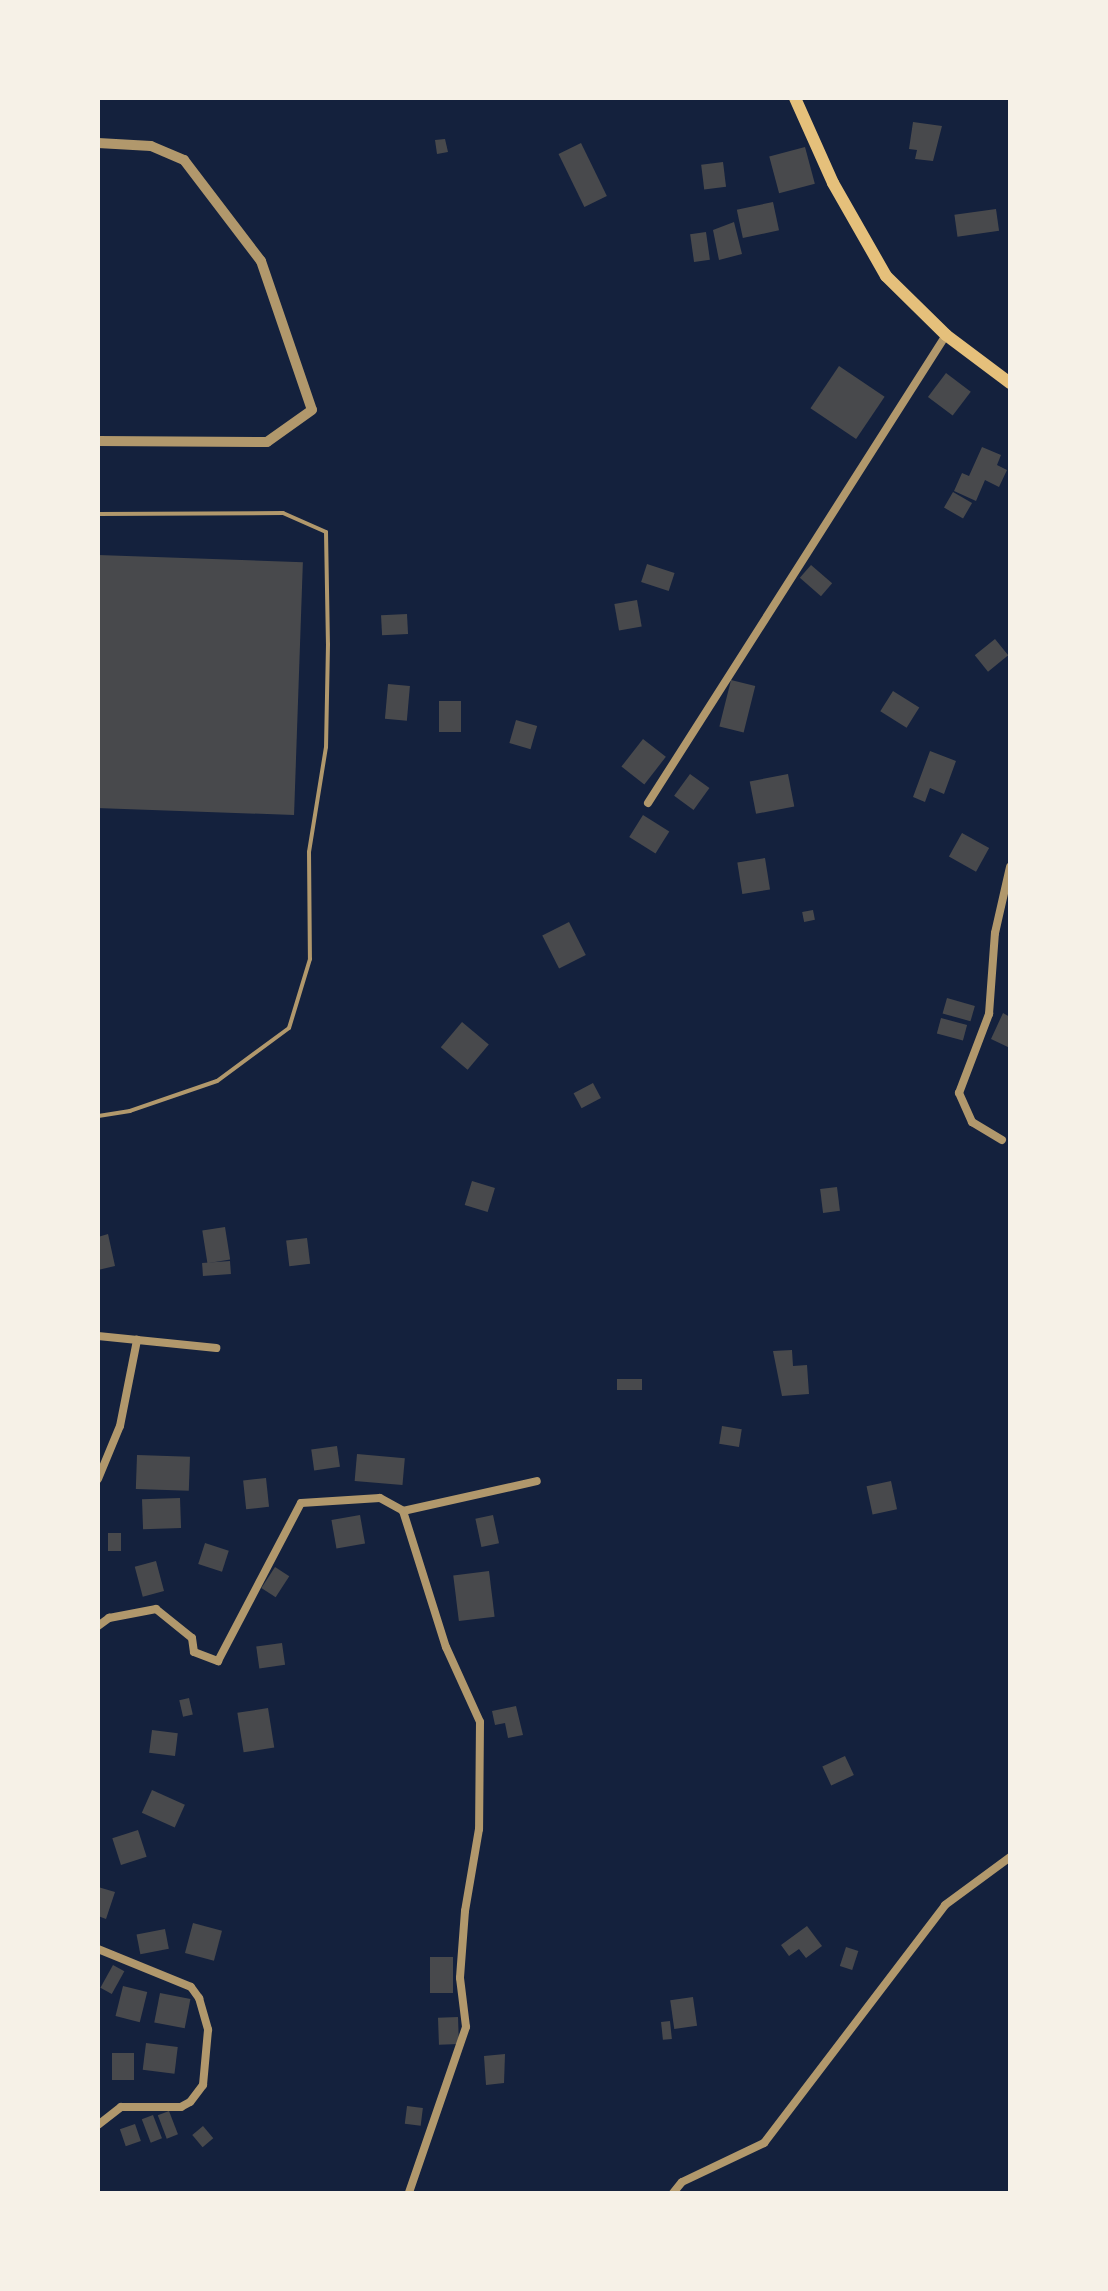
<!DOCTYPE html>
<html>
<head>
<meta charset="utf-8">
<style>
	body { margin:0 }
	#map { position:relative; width:1108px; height:2291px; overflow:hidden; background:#14213d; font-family:"DM Sans",sans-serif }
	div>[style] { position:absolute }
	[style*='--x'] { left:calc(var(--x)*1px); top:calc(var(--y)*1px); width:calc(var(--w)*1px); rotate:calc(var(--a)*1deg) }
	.building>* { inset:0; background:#48494c; transform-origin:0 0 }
	.service>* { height:4px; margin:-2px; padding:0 2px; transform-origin:2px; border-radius:2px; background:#b1986c }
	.minor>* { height:8px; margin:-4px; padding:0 4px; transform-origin:4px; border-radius:4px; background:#b1986c }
	.tertiary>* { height:10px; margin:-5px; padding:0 5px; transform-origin:5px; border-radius:5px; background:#b1986c }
	.primary>* { height:12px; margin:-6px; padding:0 6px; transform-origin:6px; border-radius:6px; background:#e5c07b }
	span { translate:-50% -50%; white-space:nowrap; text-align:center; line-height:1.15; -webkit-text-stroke:8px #f6f1e7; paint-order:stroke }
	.frame { position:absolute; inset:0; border:100px solid #f6f1e7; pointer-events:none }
</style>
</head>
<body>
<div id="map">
	<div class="building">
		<div style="clip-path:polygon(913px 122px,942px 126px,933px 161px,915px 159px,917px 150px,909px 149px)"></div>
		<div style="clip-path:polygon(445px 139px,448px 152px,437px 154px,435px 140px)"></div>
		<div style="left:581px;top:143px;width:59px;height:25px;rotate:64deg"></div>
		<div style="left:805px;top:147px;width:38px;height:37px;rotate:75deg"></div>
		<div style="left:723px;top:162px;width:25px;height:22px;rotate:83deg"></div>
		<div style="left:773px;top:202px;width:29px;height:37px;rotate:78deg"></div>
		<div style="left:996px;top:209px;width:22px;height:42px;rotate:82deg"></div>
		<div style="clip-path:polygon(734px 222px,742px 254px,719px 260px,713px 230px)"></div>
		<div style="left:706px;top:232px;width:28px;height:16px;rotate:82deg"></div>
		<div style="left:839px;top:366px;width:55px;height:51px;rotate:34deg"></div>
		<div style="left:946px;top:373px;width:31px;height:30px;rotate:37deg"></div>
		<div style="clip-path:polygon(982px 447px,1001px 455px,997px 465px,1007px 470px,999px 487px,985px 480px,976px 501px,954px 491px,962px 473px,969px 476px)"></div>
		<div style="left:953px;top:492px;width:22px;height:18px;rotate:30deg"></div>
		<div style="left:98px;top:555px;width:205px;height:253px;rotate:2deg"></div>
		<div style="left:647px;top:564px;width:29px;height:19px;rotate:18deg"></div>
		<div style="left:811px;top:565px;width:28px;height:17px;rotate:41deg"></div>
		<div style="left:637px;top:600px;width:27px;height:23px;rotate:80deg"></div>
		<div style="left:407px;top:614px;width:20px;height:26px;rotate:87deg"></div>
		<div style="left:995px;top:639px;width:21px;height:26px;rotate:51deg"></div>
		<div style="left:731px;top:680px;width:25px;height:48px;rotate:14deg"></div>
		<div style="left:388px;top:684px;width:22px;height:35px;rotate:5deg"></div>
		<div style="left:893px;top:691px;width:31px;height:24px;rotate:32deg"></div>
		<div style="left:439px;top:701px;width:22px;height:31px"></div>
		<div style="left:516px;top:720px;width:22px;height:24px;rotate:16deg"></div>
		<div style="left:643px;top:739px;width:29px;height:35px;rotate:38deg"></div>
		<div style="clip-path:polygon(930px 751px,956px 761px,944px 794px,930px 788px,925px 802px,913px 797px)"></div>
		<div style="left:690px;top:774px;width:24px;height:27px;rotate:36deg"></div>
		<div style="left:788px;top:774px;width:33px;height:39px;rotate:79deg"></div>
		<div style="left:643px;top:815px;width:31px;height:26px;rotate:32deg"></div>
		<div style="left:962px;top:833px;width:31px;height:27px;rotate:29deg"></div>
		<div style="left:765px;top:858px;width:32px;height:28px;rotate:81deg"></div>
		<div style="left:813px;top:910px;width:10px;height:11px;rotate:79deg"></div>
		<div style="left:569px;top:922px;width:37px;height:30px;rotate:63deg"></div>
		<div style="left:947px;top:998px;width:29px;height:16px;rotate:16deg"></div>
		<div style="clip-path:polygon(1003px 1013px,1010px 1017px,1010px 1048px,991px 1039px)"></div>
		<div style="left:941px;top:1018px;width:27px;height:16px;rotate:15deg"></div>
		<div style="left:462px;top:1022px;width:35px;height:33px;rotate:40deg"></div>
		<div style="left:593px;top:1083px;width:17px;height:22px;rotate:62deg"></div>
		<div style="left:472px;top:1181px;width:24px;height:25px;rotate:17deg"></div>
		<div style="left:837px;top:1187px;width:24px;height:17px;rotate:83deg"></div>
		<div style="left:225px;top:1227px;width:33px;height:23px;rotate:81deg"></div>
		<div style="clip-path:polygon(108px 1234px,115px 1266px,98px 1270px,98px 1237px)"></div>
		<div style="left:307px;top:1238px;width:26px;height:21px;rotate:83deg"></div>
		<div style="left:230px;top:1261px;width:13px;height:28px;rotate:86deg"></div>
		<div style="clip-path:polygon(792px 1350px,793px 1366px,807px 1365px,809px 1394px,782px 1396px,773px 1351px)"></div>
		<div style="left:617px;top:1379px;width:25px;height:11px"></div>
		<div style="left:722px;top:1426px;width:20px;height:18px;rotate:9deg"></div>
		<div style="left:337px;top:1446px;width:21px;height:26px;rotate:82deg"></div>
		<div style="left:357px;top:1454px;width:48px;height:27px;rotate:5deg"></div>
		<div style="left:137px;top:1455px;width:53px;height:34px;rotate:2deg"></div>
		<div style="left:266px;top:1478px;width:29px;height:23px;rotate:84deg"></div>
		<div style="left:891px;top:1481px;width:29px;height:25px;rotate:78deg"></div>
		<div style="left:180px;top:1498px;width:30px;height:38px;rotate:88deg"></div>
		<div style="left:360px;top:1515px;width:29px;height:29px;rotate:80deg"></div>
		<div style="left:493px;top:1515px;width:29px;height:18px;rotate:78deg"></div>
		<div style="left:108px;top:1533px;width:13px;height:18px"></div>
		<div style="left:205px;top:1543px;width:25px;height:22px;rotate:18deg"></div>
		<div style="left:156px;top:1561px;width:31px;height:22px;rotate:75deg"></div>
		<div style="left:275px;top:1567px;width:17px;height:25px;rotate:33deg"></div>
		<div style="left:489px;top:1571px;width:46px;height:36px;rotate:83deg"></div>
		<div style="left:282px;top:1643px;width:22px;height:26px;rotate:82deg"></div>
		<div style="left:189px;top:1698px;width:17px;height:10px;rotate:77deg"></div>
		<div style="clip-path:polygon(516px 1706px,523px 1735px,508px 1738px,505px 1723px,495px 1725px,492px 1711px)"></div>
		<div style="left:268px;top:1708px;width:40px;height:31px;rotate:81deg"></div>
		<div style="left:152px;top:1730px;width:26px;height:23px;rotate:7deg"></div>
		<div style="left:845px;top:1756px;width:21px;height:25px;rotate:65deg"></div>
		<div style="left:152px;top:1790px;width:36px;height:25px;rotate:24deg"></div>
		<div style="left:138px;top:1830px;width:28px;height:27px;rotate:72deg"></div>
		<div style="clip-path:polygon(98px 1887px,115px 1892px,106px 1919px,98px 1916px)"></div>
		<div style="left:193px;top:1923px;width:30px;height:31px;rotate:15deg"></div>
		<div style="clip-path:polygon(807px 1926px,822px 1946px,806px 1958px,799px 1949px,789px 1956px,781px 1945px)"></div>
		<div style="left:165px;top:1929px;width:20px;height:29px;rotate:79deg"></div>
		<div style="left:846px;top:1947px;width:13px;height:20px;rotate:18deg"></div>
		<div style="left:430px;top:1957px;width:23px;height:36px"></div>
		<div style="left:113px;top:1965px;width:13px;height:26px;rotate:29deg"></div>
		<div style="left:123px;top:1986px;width:25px;height:31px;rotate:14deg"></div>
		<div style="left:160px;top:1993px;width:31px;height:30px;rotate:11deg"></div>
		<div style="left:693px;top:1997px;width:29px;height:23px;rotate:82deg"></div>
		<div style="left:458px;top:2017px;width:27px;height:20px;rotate:88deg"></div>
		<div style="left:670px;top:2021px;width:18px;height:9px;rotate:84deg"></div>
		<div style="left:146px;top:2043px;width:32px;height:27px;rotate:7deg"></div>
		<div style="left:134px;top:2053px;width:27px;height:22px;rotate:90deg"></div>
		<div style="clip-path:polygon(505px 2054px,504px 2083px,486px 2085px,484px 2056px)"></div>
		<div style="left:407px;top:2106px;width:16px;height:18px;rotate:7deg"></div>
		<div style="left:169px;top:2111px;width:25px;height:12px;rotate:69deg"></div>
		<div style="left:153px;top:2115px;width:25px;height:12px;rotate:69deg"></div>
		<div style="left:135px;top:2124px;width:18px;height:16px;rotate:71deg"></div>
		<div style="left:203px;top:2126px;width:16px;height:14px;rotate:50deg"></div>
	</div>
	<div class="service">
		<div style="--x:98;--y:514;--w:185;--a:-0.3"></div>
		<div style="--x:283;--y:513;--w:47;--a:23.8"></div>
		<div style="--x:326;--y:532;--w:112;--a:89"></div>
		<div style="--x:328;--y:644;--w:103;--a:91.1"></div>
		<div style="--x:326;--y:747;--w:106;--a:99.2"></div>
		<div style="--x:309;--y:852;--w:107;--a:89.5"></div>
		<div style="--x:310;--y:959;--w:72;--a:106.9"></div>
		<div style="--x:289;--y:1028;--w:89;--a:143.6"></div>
		<div style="--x:217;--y:1081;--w:92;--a:161"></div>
		<div style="--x:130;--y:1111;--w:32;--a:171"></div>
	</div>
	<div class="minor">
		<div style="--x:648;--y:803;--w:555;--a:-57.51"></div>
		<div style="--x:1002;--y:1140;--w:35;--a:-149"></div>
		<div style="--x:972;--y:1122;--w:32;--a:-114"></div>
		<div style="--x:959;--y:1093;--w:85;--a:-69.2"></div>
		<div style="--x:989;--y:1014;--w:81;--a:-85.8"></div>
		<div style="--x:995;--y:933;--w:68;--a:-77.2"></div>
		<div style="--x:98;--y:1336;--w:119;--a:5.8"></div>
		<div style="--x:98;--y:1479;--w:57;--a:-67.5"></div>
		<div style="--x:120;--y:1426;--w:88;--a:-78.8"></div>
		<div style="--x:403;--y:1511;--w:137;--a:-12.6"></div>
		<div style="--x:98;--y:1626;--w:14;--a:-36"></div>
		<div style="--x:109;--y:1618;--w:48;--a:-10.8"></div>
		<div style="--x:156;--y:1609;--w:46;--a:38.9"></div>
		<div style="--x:192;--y:1638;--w:14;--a:82"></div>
		<div style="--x:194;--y:1652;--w:26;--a:21"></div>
		<div style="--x:218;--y:1661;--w:178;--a:-62.3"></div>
		<div style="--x:301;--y:1503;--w:79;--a:-3.6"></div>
		<div style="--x:380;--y:1498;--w:26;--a:29"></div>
		<div style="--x:403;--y:1511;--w:143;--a:72.5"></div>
		<div style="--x:446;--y:1647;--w:82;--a:65.6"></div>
		<div style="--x:480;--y:1722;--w:107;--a:90.5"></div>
		<div style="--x:479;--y:1829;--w:83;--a:99.7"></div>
		<div style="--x:465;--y:1911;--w:67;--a:94.3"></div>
		<div style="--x:460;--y:1978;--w:49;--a:83"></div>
		<div style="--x:466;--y:2027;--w:176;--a:109"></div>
		<div style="--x:98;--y:1949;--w:100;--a:22.2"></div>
		<div style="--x:191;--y:1987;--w:14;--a:54"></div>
		<div style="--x:199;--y:1998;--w:33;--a:74"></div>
		<div style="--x:208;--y:2030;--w:55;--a:95.2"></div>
		<div style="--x:203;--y:2085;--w:21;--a:127"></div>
		<div style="--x:190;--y:2102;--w:10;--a:151"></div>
		<div style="--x:181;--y:2107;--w:60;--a:180"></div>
		<div style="--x:121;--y:2107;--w:29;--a:142"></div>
		<div style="--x:673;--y:2193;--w:14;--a:-51"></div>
		<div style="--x:682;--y:2182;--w:91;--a:-25.4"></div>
		<div style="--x:764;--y:2143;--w:299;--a:-52.7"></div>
		<div style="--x:945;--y:1905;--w:81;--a:-36.4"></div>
	</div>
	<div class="tertiary">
		<div style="--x:98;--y:143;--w:53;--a:3.2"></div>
		<div style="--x:151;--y:146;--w:36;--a:23"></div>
		<div style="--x:184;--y:160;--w:127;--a:52.7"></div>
		<div style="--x:261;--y:261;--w:157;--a:71.1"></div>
		<div style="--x:312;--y:410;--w:55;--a:144.6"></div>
		<div style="--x:267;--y:442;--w:169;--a:-179.7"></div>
	</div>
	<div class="primary">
		<div style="--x:795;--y:98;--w:93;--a:65.9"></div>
		<div style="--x:833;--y:183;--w:107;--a:60.3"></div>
		<div style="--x:886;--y:276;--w:84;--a:44.5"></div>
		<div style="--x:946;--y:335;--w:80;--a:36.9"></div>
	</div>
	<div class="frame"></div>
</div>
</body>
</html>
